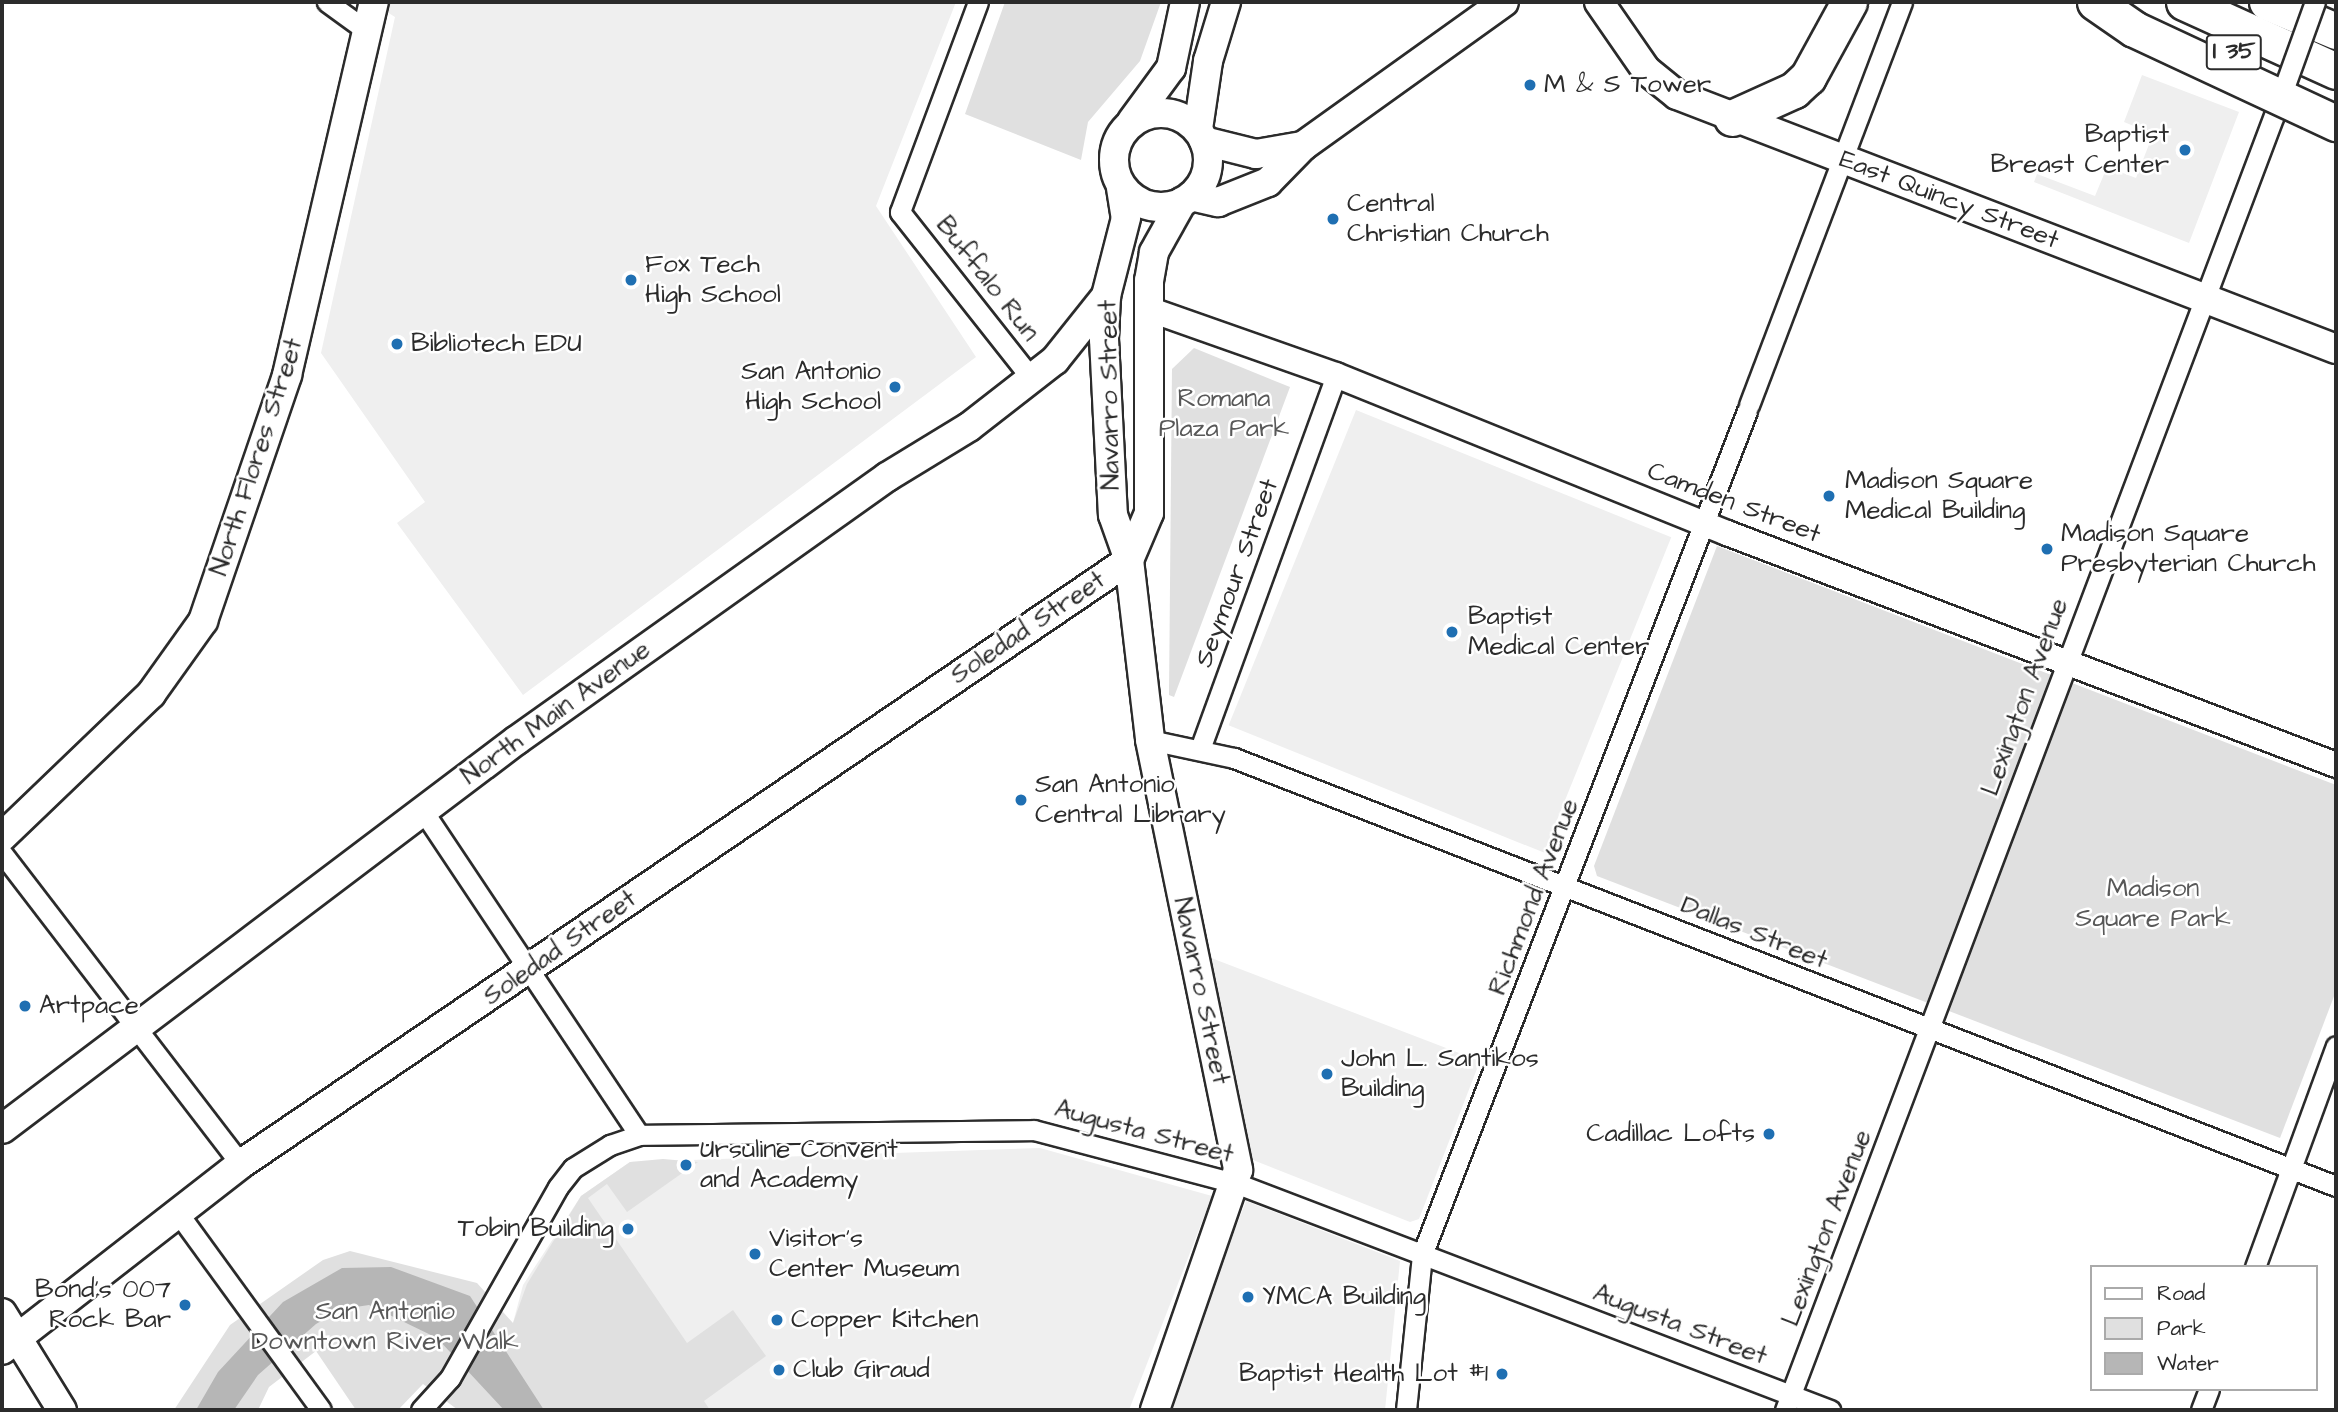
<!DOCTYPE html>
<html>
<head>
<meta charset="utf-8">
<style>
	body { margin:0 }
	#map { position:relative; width:2338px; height:1412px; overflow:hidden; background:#fff; font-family:"Architects Daughter",sans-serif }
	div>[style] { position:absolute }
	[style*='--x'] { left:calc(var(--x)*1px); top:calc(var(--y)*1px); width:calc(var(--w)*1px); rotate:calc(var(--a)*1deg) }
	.built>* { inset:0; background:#efefef; transform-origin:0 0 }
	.green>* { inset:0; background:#e0e0e0 }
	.water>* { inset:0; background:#b6b6b6 }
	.roads { filter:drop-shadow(2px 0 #2b2b2b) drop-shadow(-2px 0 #2b2b2b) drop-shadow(0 2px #2b2b2b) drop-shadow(0 -2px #2b2b2b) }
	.minor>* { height:19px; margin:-9.5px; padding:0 9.5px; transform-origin:9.5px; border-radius:9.5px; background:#fff }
	.tertiary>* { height:24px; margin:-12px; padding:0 12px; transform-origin:12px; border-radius:12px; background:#fff }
	.secondary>* { height:28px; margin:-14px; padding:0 14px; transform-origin:14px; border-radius:14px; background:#fff }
	.secondary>.ring { margin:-14px; padding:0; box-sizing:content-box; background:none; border:28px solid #fff; border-radius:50% }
	.motorway>* { height:35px; margin:-17.5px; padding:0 17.5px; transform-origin:17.5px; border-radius:17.5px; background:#fff }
	.bridges { filter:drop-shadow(2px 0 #2b2b2b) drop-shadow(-2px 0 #2b2b2b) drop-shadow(0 2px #2b2b2b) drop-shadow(0 -2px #2b2b2b) }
	.minor-bridge>* { height:19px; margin:-9.5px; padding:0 9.5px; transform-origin:9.5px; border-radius:9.5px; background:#fff }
	.motorway-bridge>* { height:35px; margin:-17.5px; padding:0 17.5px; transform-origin:17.5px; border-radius:17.5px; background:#fff }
	.dots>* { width:19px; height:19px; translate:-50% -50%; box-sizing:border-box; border:4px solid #fff; border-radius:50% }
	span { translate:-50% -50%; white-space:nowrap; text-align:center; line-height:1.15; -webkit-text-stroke:5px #fff; paint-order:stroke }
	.shield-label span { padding:2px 5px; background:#fff; border:2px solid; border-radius:5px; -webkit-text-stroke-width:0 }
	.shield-label { font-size:24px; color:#2b2b2b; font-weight:700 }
	.poi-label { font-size:26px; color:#2b2b2b }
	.left { translate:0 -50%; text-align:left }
	.right { translate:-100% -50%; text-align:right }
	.street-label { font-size:26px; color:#2b2b2b }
	.park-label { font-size:26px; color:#585858 }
	.frame { position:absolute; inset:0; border:4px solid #2b2b2b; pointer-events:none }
	.legend { position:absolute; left:2090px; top:1265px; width:228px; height:126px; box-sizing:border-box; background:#fff; border:2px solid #aaa; margin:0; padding:9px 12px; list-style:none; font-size:21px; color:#2b2b2b }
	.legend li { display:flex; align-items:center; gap:14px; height:35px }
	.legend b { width:35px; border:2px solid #aaa }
</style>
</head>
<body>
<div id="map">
	<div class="built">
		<div style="clip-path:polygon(371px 2px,956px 2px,876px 206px,976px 357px,523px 695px,397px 523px,425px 502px,321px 353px,395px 17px)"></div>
		<div style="clip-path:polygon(2142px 75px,2239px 112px,2189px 243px,2034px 182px,2037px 174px,2095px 196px,2107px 167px,2136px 178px,2153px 134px,2124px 122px)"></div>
		<div style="left:1356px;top:410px;width:340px;height:340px;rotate:22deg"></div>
		<div style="clip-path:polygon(1206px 956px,1480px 1061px,1419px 1219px,1410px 1222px,1253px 1160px)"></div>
		<div style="clip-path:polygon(1040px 1148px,1212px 1196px,1129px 1410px,588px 1410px,513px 1323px,523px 1285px,581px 1196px,630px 1162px)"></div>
		<div style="clip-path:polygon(1246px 1201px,1400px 1261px,1385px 1410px,1165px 1410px)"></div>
	</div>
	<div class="green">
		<div style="clip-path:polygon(1005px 2px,1161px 2px,1140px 61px,1088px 122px,1081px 160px,965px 114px)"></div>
		<div style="clip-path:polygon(1194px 348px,1290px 387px,1174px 697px,1169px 695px,1172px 369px)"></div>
		<div style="clip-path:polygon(1717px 546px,2336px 785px,2336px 991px,2280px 1138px,1597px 876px,1594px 866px)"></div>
		<div style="clip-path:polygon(663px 1159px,698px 1162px,627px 1212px,607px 1184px,588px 1198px,687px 1343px,733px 1310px,766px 1356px,704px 1401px,710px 1410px,458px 1410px,423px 1384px,398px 1410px,356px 1410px,316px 1351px,269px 1387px,258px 1410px,174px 1410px,230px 1325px,323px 1260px,350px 1251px,477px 1283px,513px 1323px,527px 1284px,581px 1196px,630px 1162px)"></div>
	</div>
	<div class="water">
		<div style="clip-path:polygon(391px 1267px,470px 1296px,544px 1410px,504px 1410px,437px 1338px,369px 1305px,342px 1309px,316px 1324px,258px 1375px,234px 1410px,196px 1410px,218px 1372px,283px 1302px,342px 1268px)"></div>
	</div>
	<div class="roads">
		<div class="minor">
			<div style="--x:327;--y:2;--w:49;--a:35.9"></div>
			<div style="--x:978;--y:2;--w:224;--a:110.4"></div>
			<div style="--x:900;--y:212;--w:213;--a:51.7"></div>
			<div style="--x:1749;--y:405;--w:431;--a:-69.2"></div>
			<div style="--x:1150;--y:740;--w:86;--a:12.1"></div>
			<div style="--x:1234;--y:758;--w:1182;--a:21.23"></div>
			<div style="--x:1200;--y:749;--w:398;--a:-70"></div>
			<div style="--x:423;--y:811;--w:389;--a:56.3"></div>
			<div style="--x:2;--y:853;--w:392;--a:52.5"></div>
			<div style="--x:178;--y:1213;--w:243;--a:54"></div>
			<div style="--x:2255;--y:1267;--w:235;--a:-69.9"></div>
			<div style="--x:421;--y:1410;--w:43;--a:-47.8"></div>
			<div style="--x:450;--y:1378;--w:219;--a:-60.5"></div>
			<div style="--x:558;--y:1187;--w:24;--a:-52"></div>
			<div style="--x:573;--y:1168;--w:44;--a:-31.9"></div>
			<div style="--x:610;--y:1145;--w:31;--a:-19"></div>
			<div style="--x:639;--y:1135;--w:395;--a:-0.7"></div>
			<div style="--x:1034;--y:1130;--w:211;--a:14.8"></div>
			<div style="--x:1238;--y:1184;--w:634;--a:20.89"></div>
			<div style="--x:1406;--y:1410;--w:156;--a:-84.1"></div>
			<div style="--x:1422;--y:1255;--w:904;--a:-68.94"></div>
			<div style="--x:1785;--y:1410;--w:1401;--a:-69.31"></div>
			<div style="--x:2201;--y:1410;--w:22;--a:-69"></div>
		</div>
		<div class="tertiary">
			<div style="--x:1151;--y:310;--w:196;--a:19.4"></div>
			<div style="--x:1336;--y:375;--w:422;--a:22"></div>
			<div style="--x:1727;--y:533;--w:652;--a:20.85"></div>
		</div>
		<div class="secondary">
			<div style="--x:1599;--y:2;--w:83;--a:55.3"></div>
			<div style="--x:1646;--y:70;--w:40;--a:39"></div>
			<div style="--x:1677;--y:95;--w:706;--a:21.08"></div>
			<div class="ring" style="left:1114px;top:113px;width:66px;height:66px"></div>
			<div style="--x:1132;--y:121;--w:66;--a:-53.7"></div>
			<div style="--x:1171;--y:68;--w:67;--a:-78"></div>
			<div style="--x:1198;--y:129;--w:69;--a:-81.6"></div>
			<div style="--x:1208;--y:61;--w:62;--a:-73"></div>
			<div style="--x:1204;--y:141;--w:54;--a:14"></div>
			<div style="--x:1256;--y:154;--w:48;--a:-9.7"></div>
			<div style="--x:1121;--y:188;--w:30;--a:81"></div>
			<div style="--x:1126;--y:218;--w:81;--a:104.4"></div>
			<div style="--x:1106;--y:296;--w:43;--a:92.7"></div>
			<div style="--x:1104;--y:339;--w:176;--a:87.1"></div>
			<div style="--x:1113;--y:515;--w:48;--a:70.4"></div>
			<div style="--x:1129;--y:560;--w:181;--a:83.3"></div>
			<div style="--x:1150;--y:740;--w:439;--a:78.4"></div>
			<div style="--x:1238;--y:1170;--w:254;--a:109.1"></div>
			<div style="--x:1191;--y:196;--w:28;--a:13"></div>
			<div style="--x:1218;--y:202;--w:54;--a:-21.8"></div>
			<div style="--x:1268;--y:182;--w:50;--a:-45.8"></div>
			<div style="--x:1303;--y:146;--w:247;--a:-35.6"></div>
			<div style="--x:1129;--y:560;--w:51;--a:-66.9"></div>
			<div style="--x:1149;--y:513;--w:232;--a:-90"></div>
			<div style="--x:1149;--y:281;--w:29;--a:-80"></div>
			<div style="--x:1154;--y:252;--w:57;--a:-60.8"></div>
			<div style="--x:2;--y:837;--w:207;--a:-43.8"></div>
			<div style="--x:151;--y:694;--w:90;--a:-54.5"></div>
			<div style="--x:203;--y:621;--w:260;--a:-71.1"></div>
			<div style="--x:287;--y:375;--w:383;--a:-76.9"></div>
			<div style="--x:2;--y:1129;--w:645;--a:-37.07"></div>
			<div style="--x:517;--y:740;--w:454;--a:-35.4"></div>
			<div style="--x:887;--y:477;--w:96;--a:-31.4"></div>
			<div style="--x:969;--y:427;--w:109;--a:-37.9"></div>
			<div style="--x:1055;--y:360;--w:82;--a:-51.4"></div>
			<div style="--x:2;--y:1313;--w:114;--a:58.3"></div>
			<div style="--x:2;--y:1350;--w:303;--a:-37.9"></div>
			<div style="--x:241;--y:1164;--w:1074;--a:-34.22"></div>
		</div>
		<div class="motorway">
			<div style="--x:2184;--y:2;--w:167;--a:24.4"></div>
			<div style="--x:2267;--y:2;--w:75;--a:22.8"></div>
			<div style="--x:1732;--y:118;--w:68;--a:-24.3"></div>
			<div style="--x:1794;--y:90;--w:19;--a:-43"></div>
			<div style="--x:1808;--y:77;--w:85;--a:-61.3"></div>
		</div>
	</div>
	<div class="bridges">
		<div class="minor-bridge">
			<div style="--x:2280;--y:99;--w:103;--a:-70.2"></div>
		</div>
		<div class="motorway-bridge">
			<div style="--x:2095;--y:2;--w:47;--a:34.7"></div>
			<div style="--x:2134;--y:29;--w:223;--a:25"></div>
		</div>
	</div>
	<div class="dots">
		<div style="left:1530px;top:85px;background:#1f6fb2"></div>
		<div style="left:2185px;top:150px;background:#1f6fb2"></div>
		<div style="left:1333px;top:219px;background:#1f6fb2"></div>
		<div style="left:631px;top:280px;background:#1f6fb2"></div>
		<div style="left:397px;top:344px;background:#1f6fb2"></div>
		<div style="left:895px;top:387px;background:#1f6fb2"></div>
		<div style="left:1829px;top:496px;background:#1f6fb2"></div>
		<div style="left:2047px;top:549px;background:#1f6fb2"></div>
		<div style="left:1452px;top:632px;background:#1f6fb2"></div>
		<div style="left:1021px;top:800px;background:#1f6fb2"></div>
		<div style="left:25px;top:1006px;background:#1f6fb2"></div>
		<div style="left:1327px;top:1074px;background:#1f6fb2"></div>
		<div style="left:1769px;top:1134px;background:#1f6fb2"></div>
		<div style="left:686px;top:1165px;background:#1f6fb2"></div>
		<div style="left:628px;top:1229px;background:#1f6fb2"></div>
		<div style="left:755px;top:1254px;background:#1f6fb2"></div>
		<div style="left:1248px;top:1297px;background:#1f6fb2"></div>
		<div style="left:185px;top:1305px;background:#1f6fb2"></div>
		<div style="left:777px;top:1320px;background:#1f6fb2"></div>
		<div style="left:779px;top:1370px;background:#1f6fb2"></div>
		<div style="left:1502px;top:1374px;background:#1f6fb2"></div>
	</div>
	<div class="shield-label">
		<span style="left:2234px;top:52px">I 35</span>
	</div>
	<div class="poi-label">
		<span class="left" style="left:1544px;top:85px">M &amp; S Tower</span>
		<span class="right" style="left:2169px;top:150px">Baptist<br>Breast Center</span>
		<span class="left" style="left:1347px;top:219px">Central<br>Christian Church</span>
		<span class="left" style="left:645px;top:280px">Fox Tech<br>High School</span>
		<span class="left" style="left:411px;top:344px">Bibliotech EDU</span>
		<span class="right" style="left:881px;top:387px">San Antonio<br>High School</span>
		<span class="left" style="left:1845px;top:496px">Madison Square<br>Medical Building</span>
		<span class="left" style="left:2061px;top:549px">Madison Square<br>Presbyterian Church</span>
		<span class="left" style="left:1468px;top:632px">Baptist<br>Medical Center</span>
		<span class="left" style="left:1035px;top:800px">San Antonio<br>Central Library</span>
		<span class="left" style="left:39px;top:1006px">Artpace</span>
		<span class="left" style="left:1341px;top:1074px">John L. Santikos<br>Building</span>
		<span class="right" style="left:1755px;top:1134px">Cadillac Lofts</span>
		<span class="left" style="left:700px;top:1165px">Ursuline Convent<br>and Academy</span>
		<span class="right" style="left:614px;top:1229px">Tobin Building</span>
		<span class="left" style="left:769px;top:1254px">Visitor's<br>Center Museum</span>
		<span class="right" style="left:171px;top:1305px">Bond’s 007<br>Rock Bar</span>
		<span class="left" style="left:1262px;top:1297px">YMCA Building</span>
		<span class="left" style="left:791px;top:1320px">Copper Kitchen</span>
		<span class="left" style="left:793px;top:1370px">Club Giraud</span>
		<span class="right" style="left:1488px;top:1374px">Baptist Health Lot #1</span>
	</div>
	<div class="street-label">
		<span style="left:1949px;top:200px;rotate:21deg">East Quincy Street</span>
		<span style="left:987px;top:279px;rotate:52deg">Buffalo Run</span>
		<span style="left:1110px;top:395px;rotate:-91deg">Navarro Street</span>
		<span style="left:257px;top:457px;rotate:-72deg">North Flores Street</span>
		<span style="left:1734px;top:503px;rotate:21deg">Camden Street</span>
		<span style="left:1237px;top:573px;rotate:-70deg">Seymour Street</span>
		<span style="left:1028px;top:628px;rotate:-34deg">Soledad Street</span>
		<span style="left:2025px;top:697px;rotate:-70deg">Lexington Avenue</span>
		<span style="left:556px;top:713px;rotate:-36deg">North Main Avenue</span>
		<span style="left:1534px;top:897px;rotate:-69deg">Richmond Avenue</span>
		<span style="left:1754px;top:933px;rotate:22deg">Dallas Street</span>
		<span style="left:560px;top:948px;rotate:-35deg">Soledad Street</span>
		<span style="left:1201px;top:991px;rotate:78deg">Navarro Street</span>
		<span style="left:1144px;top:1132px;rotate:15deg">Augusta Street</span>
		<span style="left:1827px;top:1228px;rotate:-69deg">Lexington Avenue</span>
		<span style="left:1680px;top:1325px;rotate:21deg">Augusta Street</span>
	</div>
	<div class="park-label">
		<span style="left:1224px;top:414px">Romana<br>Plaza Park</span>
		<span style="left:2153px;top:904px">Madison<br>Square Park</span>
		<span style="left:385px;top:1327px">San Antonio<br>Downtown River Walk</span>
	</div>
	<div class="frame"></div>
	<ul class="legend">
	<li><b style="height:9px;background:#fff"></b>Road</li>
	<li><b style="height:19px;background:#e0e0e0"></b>Park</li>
	<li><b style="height:19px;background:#b6b6b6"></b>Water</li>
	</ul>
</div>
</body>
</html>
